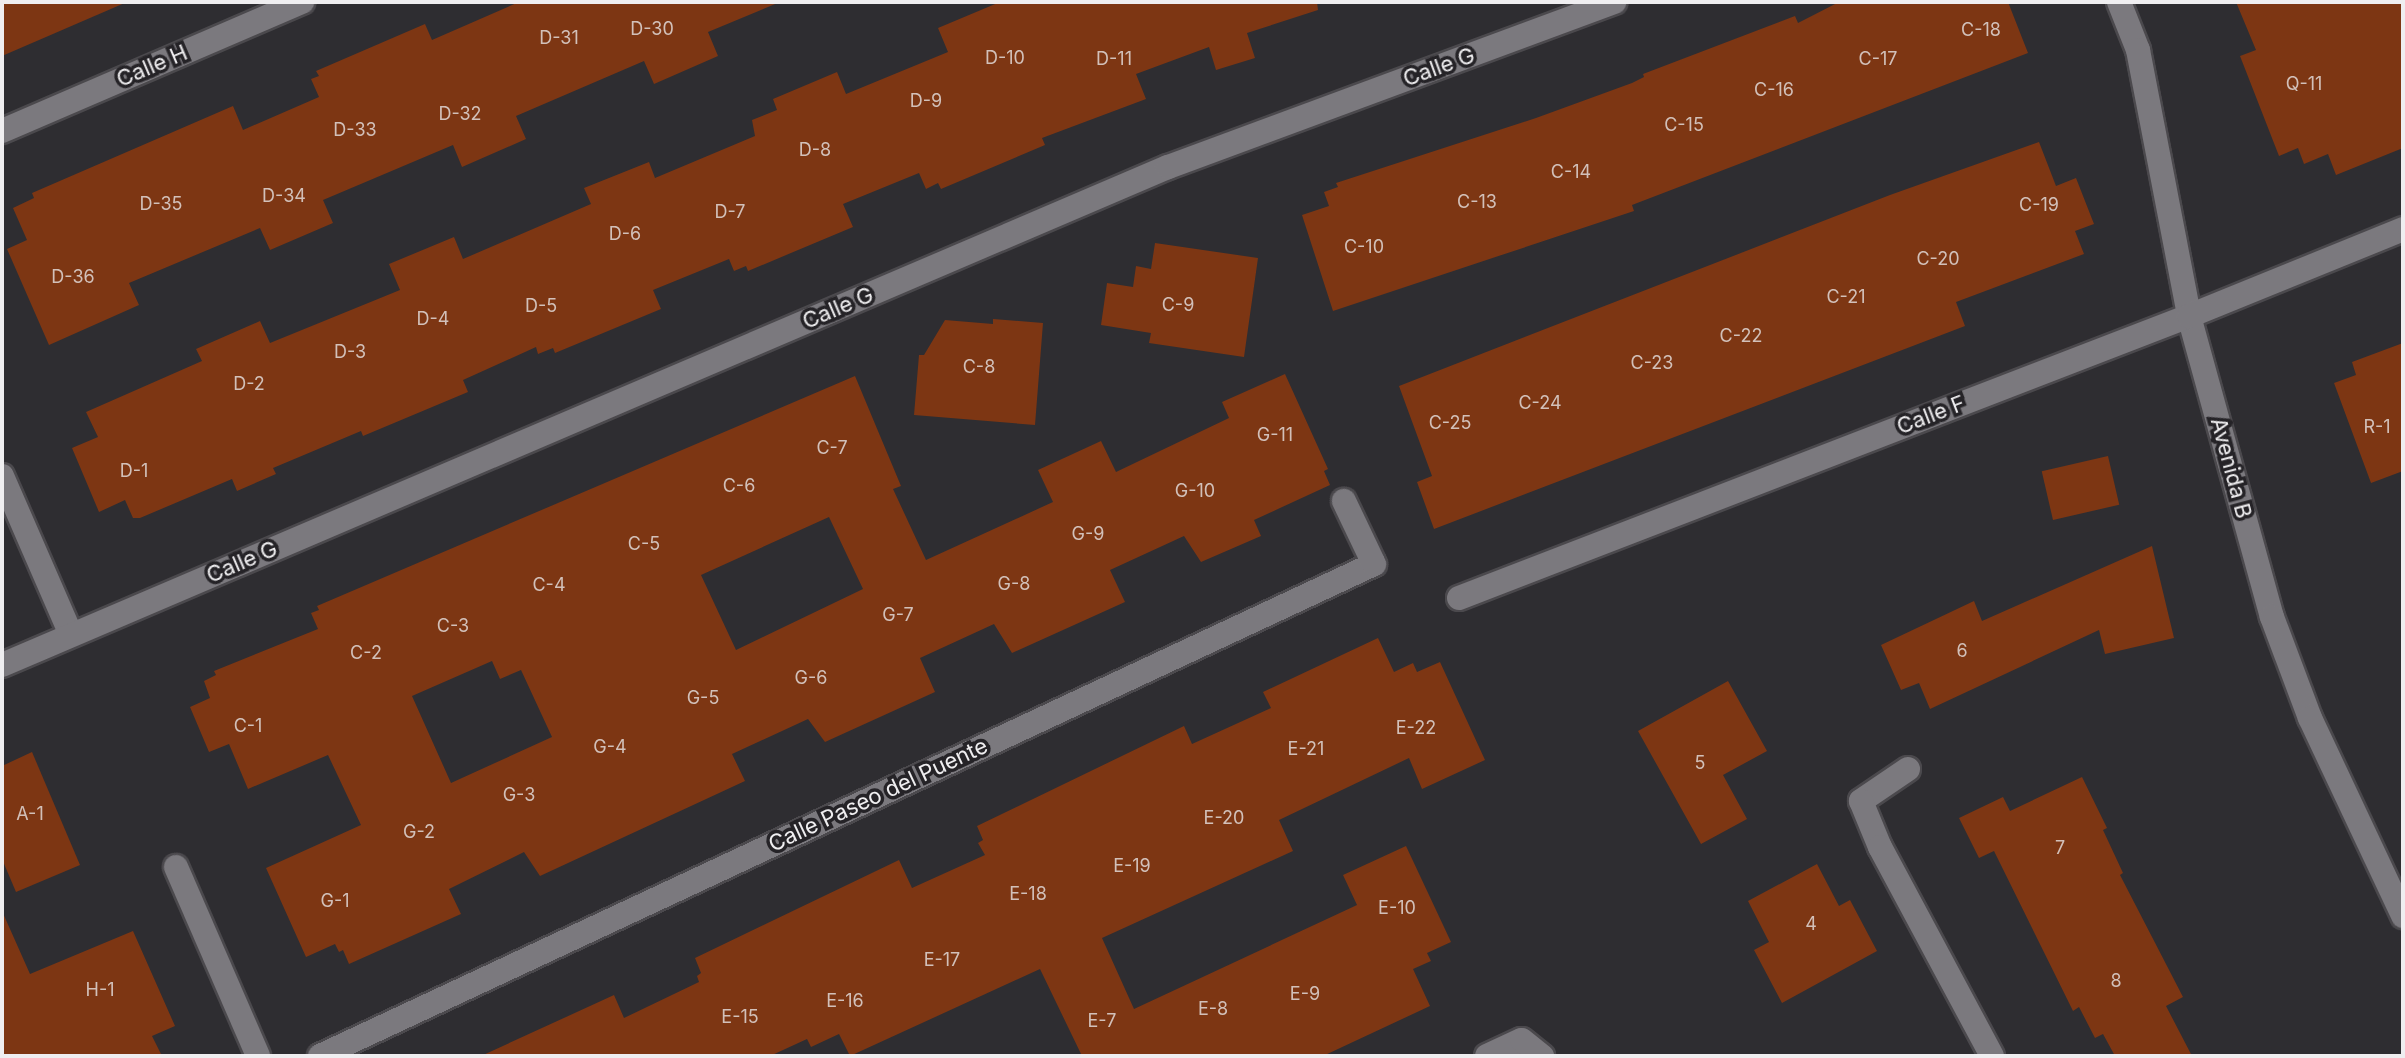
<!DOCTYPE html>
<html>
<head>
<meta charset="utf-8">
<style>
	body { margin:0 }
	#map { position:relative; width:2405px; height:1058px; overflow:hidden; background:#2e2d31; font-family:Inter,sans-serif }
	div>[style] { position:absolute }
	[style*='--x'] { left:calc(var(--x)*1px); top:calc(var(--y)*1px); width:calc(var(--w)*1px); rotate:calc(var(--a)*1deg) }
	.building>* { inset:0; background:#7d3613; transform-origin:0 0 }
	.roads { filter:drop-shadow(2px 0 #4b494d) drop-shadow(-2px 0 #4b494d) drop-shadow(0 2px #4b494d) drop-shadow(0 -2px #4b494d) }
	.minor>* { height:24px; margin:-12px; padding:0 12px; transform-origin:12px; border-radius:12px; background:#7b797e }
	span { translate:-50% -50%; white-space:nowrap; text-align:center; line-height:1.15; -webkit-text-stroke:7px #252327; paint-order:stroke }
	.number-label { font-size:18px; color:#d2c0b9 }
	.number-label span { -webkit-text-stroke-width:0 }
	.street-label { font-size:22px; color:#efeef0 }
	.frame { position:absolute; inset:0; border:4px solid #efeef0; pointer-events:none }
</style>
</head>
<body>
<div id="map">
	<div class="building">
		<div style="clip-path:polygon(2px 2px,127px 2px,2px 56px)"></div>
		<div style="clip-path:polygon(519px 2px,780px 2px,708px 32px,718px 56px,654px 84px,644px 61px,516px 116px,526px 139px,462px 167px,453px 145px,323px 200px,333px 223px,270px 250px,260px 228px,129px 283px,139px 305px,49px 345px,7px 249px,27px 240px,13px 208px,34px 198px,32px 193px,233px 106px,243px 130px,319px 97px,311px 79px,319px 76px,316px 71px,425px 24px,432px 40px)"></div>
		<div style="clip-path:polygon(1000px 2px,1317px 2px,1318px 10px,1247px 33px,1255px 58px,1216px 70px,1209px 47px,1136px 74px,1146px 99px,1042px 138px,1045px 145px,941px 189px,938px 183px,926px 189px,919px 173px,843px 204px,853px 227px,748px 271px,746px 266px,734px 271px,729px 259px,653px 290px,661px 309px,555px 353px,553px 348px,538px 354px,536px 347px,463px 380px,468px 392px,363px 436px,361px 431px,273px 468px,276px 474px,237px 491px,232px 479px,140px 518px,133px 518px,125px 500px,99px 512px,72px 448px,98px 437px,86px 412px,202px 361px,196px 349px,260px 321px,270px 343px,400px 290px,389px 264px,454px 237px,463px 259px,591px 204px,584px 188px,649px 162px,655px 178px,755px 136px,752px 120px,777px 110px,773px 99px,837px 72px,846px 94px,948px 52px,938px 28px)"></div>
		<div style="clip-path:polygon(1839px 2px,2008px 2px,2028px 53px,1632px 205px,1634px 211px,1333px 311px,1302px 215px,1329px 206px,1324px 192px,1338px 187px,1336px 183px,1536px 118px,1632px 83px,1644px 77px,1643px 74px,1795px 16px,1798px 23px)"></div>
		<div style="clip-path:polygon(2236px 2px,2403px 2px,2403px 148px,2336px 175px,2328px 154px,2304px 164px,2298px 148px,2279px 156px,2240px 56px,2256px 50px)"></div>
		<div style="clip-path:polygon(2039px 142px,2056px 186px,2076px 178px,2094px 224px,2075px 231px,2084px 254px,1956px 302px,1965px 326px,1434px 529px,1417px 482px,1432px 476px,1399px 386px,1890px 195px)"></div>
		<div style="clip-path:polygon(1155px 243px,1258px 258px,1244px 357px,1149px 343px,1151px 333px,1101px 325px,1107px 283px,1133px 287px,1136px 266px,1151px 269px)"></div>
		<div style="clip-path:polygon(993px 319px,1043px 323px,1035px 425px,914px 415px,919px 355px,924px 355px,945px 320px,993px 324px)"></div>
		<div style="clip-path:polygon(2403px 343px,2403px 471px,2371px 483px,2334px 383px,2356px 375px,2352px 362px)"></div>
		<div style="clip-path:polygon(evenodd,1285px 374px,1328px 469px,1324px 471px,1330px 485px,1254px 520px,1261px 536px,1201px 562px,1184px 536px,1110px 570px,1125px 602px,1012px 653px,994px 624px,920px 658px,935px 692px,825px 742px,808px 719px,732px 754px,745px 781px,540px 876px,524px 852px,449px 889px,461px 914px,349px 964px,343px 950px,339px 952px,335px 944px,306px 957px,266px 868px,361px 825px,328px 755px,248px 789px,229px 744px,209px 752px,190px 707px,210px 698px,204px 681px,216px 675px,214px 671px,318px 629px,311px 613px,319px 610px,317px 606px,855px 376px,901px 486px,893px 489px,926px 560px,1053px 502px,1038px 470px,1101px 441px,1116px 472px,1229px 418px,1222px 402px,1285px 374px,829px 517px,863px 589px,736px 650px,701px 575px,829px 517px,1285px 374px,492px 661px,500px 679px,521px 670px,552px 737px,451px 783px,412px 696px,492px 661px)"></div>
		<div style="left:2108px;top:456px;width:50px;height:68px;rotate:77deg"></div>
		<div style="clip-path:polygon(2152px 546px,2174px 638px,2105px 654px,2099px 630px,1930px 709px,1919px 683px,1901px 690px,1881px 645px,1974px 601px,1982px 621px)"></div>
		<div style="clip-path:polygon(1378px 638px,1394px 672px,1413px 663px,1417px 672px,1440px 662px,1485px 760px,1422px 789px,1409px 758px,1279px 820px,1293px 851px,1102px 938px,1134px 1009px,1357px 905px,1343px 875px,1406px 846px,1451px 942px,1427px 953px,1431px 961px,1413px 969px,1430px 1006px,1323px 1056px,1082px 1056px,1040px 969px,850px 1056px,839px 1034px,811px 1047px,807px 1039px,770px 1056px,481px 1056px,614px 995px,624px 1018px,699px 982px,697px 976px,701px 973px,695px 958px,899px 860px,912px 888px,985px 855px,978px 843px,983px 840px,977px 826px,1184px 726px,1192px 744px,1271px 708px,1263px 692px)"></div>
		<div style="clip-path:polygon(1728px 681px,1767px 751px,1723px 775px,1747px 819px,1701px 844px,1638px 731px)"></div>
		<div style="clip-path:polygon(32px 752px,80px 865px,16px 892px,2px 859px,2px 766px)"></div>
		<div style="clip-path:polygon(2082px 777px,2107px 828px,2103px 830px,2123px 873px,2120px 875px,2183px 997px,2166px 1006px,2192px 1056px,2115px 1056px,2103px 1034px,2095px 1038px,2079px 1007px,2073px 1011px,1994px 851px,1979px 858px,1959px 818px,2003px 797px,2010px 811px)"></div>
		<div style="clip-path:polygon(1817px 864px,1839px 906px,1850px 900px,1877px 951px,1782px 1003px,1754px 950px,1769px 942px,1748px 901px)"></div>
		<div style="clip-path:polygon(2px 911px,30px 974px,133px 931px,175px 1026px,152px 1036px,162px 1056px,2px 1056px)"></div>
	</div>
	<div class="roads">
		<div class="minor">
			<div style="--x:2119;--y:2;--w:52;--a:68.4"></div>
			<div style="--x:2138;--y:50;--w:271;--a:79.1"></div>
			<div style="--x:2189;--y:316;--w:312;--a:74.6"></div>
			<div style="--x:2272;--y:617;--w:108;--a:69.4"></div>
			<div style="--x:2310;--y:718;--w:219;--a:64.8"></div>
			<div style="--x:2;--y:131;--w:327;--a:-23.3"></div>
			<div style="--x:2;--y:476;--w:173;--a:66.5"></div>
			<div style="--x:1459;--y:598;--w:783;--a:-21.12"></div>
			<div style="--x:2189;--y:316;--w:231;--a:-22.1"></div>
			<div style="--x:2;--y:665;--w:1268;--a:-23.13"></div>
			<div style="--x:1168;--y:167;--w:476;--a:-20.3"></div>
			<div style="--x:1908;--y:769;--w:57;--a:145.8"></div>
			<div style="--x:1861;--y:801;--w:50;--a:67.6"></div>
			<div style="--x:1880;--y:847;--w:237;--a:61.8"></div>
			<div style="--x:176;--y:867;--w:206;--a:66.5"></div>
			<div style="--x:320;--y:1056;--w:1163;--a:-25.02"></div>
			<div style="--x:1374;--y:564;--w:70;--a:-115.5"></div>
			<div style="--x:1487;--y:1056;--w:38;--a:-25"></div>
			<div style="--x:1522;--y:1040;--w:26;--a:39"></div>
		</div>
	</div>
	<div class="number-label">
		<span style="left:652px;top:29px">D-30</span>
		<span style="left:1981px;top:30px">C-18</span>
		<span style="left:559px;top:38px">D-31</span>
		<span style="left:1005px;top:58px">D-10</span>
		<span style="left:1114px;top:59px">D-11</span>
		<span style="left:1878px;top:59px">C-17</span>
		<span style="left:2304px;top:84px">Q-11</span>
		<span style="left:1774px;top:90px">C-16</span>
		<span style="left:926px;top:101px">D-9</span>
		<span style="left:460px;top:114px">D-32</span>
		<span style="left:1684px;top:125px">C-15</span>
		<span style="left:355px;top:130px">D-33</span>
		<span style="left:815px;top:150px">D-8</span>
		<span style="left:1571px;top:172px">C-14</span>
		<span style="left:284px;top:196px">D-34</span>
		<span style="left:1477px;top:202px">C-13</span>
		<span style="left:161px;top:204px">D-35</span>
		<span style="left:2039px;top:205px">C-19</span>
		<span style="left:730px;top:212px">D-7</span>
		<span style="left:625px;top:234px">D-6</span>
		<span style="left:1364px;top:247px">C-10</span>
		<span style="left:1938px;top:259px">C-20</span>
		<span style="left:73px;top:277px">D-36</span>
		<span style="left:1846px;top:297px">C-21</span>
		<span style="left:1178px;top:305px">C-9</span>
		<span style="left:541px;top:306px">D-5</span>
		<span style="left:433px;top:319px">D-4</span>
		<span style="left:1741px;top:336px">C-22</span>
		<span style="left:350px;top:352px">D-3</span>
		<span style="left:1652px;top:363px">C-23</span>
		<span style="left:979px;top:367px">C-8</span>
		<span style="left:249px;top:384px">D-2</span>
		<span style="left:1540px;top:403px">C-24</span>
		<span style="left:1450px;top:423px">C-25</span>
		<span style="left:2377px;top:427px">R-1</span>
		<span style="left:1275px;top:435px">G-11</span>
		<span style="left:832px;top:448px">C-7</span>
		<span style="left:134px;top:471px">D-1</span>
		<span style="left:739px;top:486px">C-6</span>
		<span style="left:1195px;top:491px">G-10</span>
		<span style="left:1088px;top:534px">G-9</span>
		<span style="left:644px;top:544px">C-5</span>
		<span style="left:1014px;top:584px">G-8</span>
		<span style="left:549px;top:585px">C-4</span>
		<span style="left:898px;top:615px">G-7</span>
		<span style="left:453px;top:626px">C-3</span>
		<span style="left:1962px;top:651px">6</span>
		<span style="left:366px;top:653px">C-2</span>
		<span style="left:811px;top:678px">G-6</span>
		<span style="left:703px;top:698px">G-5</span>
		<span style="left:248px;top:726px">C-1</span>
		<span style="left:1416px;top:728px">E-22</span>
		<span style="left:610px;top:747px">G-4</span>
		<span style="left:1306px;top:749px">E-21</span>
		<span style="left:1700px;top:763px">5</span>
		<span style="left:519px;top:795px">G-3</span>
		<span style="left:30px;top:814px">A-1</span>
		<span style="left:1224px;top:818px">E-20</span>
		<span style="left:419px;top:832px">G-2</span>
		<span style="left:2060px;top:848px">7</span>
		<span style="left:1132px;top:866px">E-19</span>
		<span style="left:1028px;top:894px">E-18</span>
		<span style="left:335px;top:901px">G-1</span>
		<span style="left:1397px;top:908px">E-10</span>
		<span style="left:1811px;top:924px">4</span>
		<span style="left:942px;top:960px">E-17</span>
		<span style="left:2116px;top:981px">8</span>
		<span style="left:100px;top:990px">H-1</span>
		<span style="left:1305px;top:994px">E-9</span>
		<span style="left:845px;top:1001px">E-16</span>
		<span style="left:1213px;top:1009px">E-8</span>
		<span style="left:740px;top:1017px">E-15</span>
		<span style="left:1102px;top:1021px">E-7</span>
	</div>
	<div class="street-label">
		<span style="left:152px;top:66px;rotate:-23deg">Calle H</span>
		<span style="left:1439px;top:67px;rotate:-20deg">Calle G</span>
		<span style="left:838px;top:308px;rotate:-23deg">Calle G</span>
		<span style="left:1931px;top:415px;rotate:-21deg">Calle F</span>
		<span style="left:2231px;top:468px;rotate:75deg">Avenida B</span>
		<span style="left:242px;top:562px;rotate:-23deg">Calle G</span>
		<span style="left:878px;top:795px;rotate:-25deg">Calle Paseo del Puente</span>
	</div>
	<div class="frame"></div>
</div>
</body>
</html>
